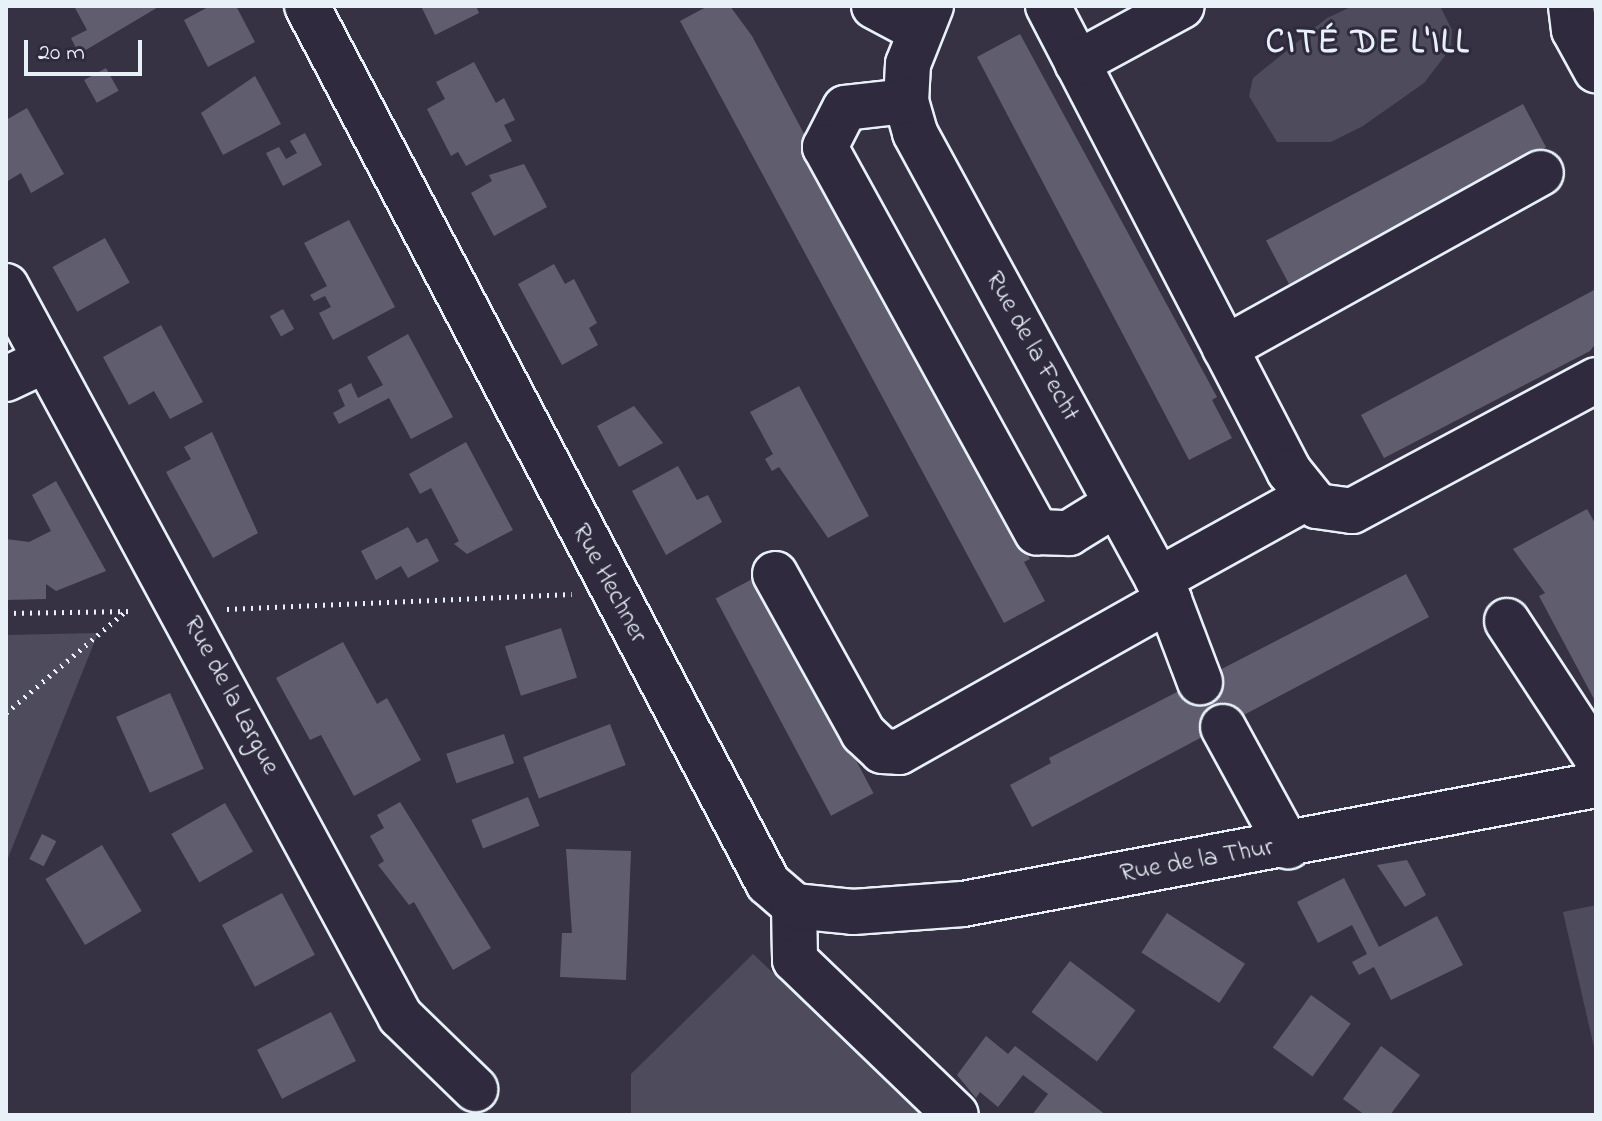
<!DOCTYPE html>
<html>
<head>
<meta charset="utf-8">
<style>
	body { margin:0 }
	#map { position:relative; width:1602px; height:1121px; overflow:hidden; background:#363244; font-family:"Indie Flower",sans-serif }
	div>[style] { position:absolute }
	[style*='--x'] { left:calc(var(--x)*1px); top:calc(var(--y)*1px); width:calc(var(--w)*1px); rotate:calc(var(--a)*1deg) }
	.green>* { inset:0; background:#4d4b5c }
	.building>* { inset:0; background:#605e6e; transform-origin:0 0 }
	.path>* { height:5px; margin-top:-2.5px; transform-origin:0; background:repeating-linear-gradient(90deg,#e8f1f8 0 2px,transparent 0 8px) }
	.roads { filter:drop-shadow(2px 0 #e8f1f8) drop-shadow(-2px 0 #e8f1f8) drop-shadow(0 2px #e8f1f8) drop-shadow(0 -2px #e8f1f8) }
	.minor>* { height:44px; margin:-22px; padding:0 22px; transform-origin:22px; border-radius:22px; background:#2f2a3d }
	span { translate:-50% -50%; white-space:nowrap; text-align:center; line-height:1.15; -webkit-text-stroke:6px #2f2a3d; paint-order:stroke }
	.street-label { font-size:26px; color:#e8f1f8 }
	.district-label { font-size:34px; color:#e8f1f8; font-weight:700; letter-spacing:2px }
	.frame { position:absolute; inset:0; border:8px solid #e8f1f8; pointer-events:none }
	.scale { position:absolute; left:24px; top:40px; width:118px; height:36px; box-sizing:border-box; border:4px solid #e8f1f8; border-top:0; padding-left:10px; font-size:24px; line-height:28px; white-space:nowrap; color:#e8f1f8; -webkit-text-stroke:6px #2f2a3d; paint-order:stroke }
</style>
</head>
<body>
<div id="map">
	<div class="green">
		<div style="clip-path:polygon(1353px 6px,1440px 6px,1452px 30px,1451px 48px,1424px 83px,1363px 126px,1331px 142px,1277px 142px,1249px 96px,1253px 78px,1327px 18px)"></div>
		<div style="clip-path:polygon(98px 633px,6px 863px,6px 635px)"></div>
		<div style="clip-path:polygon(1596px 905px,1596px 1056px,1563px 912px)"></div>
		<div style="clip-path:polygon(753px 954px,925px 1115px,631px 1115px,631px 1074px)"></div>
	</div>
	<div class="building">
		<div style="clip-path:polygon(74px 6px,119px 8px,160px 6px,79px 54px,71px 38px,87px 30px)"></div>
		<div style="clip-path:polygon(210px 6px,236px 6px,255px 42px,208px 67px,184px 20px)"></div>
		<div style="clip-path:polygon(421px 6px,476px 6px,479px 13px,435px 35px)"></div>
		<div style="clip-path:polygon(708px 6px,730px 6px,752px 36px,1030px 559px,1024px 562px,1045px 601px,1004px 623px,680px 21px)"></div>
		<div style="clip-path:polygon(1020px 34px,1217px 397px,1212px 400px,1232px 438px,1189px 460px,977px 57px)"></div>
		<div style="clip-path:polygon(474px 62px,496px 103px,504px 98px,515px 120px,504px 125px,512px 141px,466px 166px,458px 152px,451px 156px,427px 109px,445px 99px,436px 82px)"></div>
		<div style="left:106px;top:68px;width:26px;height:25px;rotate:61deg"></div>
		<div style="clip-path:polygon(255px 76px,281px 124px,223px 155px,201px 113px)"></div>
		<div style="left:1523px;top:104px;width:49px;height:291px;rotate:62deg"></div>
		<div style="clip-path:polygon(27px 108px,64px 174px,31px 193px,21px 173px,6px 182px,6px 120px)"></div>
		<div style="clip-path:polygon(305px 133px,322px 165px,283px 186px,266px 153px,279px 147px,286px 159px,297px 153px,290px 141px)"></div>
		<div style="clip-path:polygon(524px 164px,547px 207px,494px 236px,471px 193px,492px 181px,489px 175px)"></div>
		<div style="clip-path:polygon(349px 220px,395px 307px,333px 340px,319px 313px,331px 307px,325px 296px,314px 301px,310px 295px,327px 286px,304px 243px)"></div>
		<div style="left:105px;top:238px;width:51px;height:60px;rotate:61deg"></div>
		<div style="clip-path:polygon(554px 264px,565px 284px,574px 279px,597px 323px,589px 328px,598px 345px,562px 365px,518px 284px)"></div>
		<div style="clip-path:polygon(1596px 289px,1596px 343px,1590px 351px,1384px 458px,1361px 415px)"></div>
		<div style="left:283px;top:309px;width:23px;height:15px;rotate:61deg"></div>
		<div style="clip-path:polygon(161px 325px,203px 402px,170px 419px,154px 391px,129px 405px,103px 357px)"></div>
		<div style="clip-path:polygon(408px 334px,453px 417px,411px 439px,389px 398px,339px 424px,333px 413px,345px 406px,338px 390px,351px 383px,358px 398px,383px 385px,367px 357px)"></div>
		<div style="clip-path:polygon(799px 386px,869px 516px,828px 538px,779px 467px,772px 471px,765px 459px,773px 454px,750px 412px)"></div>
		<div style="clip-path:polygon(634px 406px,663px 443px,619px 467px,597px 426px)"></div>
		<div style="clip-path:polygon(212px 432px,258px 533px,213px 558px,166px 472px,191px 459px,184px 447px)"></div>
		<div style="clip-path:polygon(466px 442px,513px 530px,467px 554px,454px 544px,459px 541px,431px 488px,420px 494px,409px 474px)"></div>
		<div style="clip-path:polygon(678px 466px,697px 500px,708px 495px,722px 522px,666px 555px,632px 491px)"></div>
		<div style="clip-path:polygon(56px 481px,106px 571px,56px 591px,46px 584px,46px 599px,6px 600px,6px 539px,29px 542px,51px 531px,32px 495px)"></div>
		<div style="clip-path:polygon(1587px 509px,1596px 525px,1594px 699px,1539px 596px,1545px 593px,1513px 549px)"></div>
		<div style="clip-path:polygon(408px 527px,417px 543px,427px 538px,439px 561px,408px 578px,401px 566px,376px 580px,361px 551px)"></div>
		<div style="clip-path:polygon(1406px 574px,1429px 617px,1032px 827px,1010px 785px,1051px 763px,1049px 758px)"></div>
		<div style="left:758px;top:576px;width:246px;height:48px;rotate:62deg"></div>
		<div style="left:561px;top:628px;width:52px;height:59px;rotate:72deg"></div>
		<div style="clip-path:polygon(343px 642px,377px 704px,387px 698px,421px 760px,354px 796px,321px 735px,310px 740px,276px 678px)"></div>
		<div style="left:170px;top:693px;width:83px;height:59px;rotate:66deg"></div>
		<div style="left:610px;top:724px;width:44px;height:93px;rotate:69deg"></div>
		<div style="left:504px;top:734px;width:31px;height:61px;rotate:71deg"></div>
		<div style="left:528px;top:797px;width:31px;height:61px;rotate:68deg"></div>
		<div style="clip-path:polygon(400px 802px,491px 948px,453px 970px,414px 902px,409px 905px,378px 865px,384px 861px,370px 836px,384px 828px,377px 815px)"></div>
		<div style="left:225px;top:803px;width:56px;height:62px;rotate:60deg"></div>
		<div style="left:42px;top:834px;width:16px;height:28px;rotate:27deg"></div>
		<div style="left:102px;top:845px;width:77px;height:66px;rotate:59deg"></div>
		<div style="clip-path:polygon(566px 849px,631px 851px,626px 980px,560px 977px,562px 933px,572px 933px)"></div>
		<div style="clip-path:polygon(1407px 860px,1426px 895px,1405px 907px,1377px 865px)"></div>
		<div style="clip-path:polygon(1344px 878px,1379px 947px,1437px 916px,1463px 965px,1391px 1000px,1374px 967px,1359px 975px,1352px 962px,1367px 954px,1352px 925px,1318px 943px,1297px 902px)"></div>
		<div style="left:282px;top:893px;width:70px;height:68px;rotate:62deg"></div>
		<div style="left:1167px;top:913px;width:93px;height:47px;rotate:33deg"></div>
		<div style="left:1070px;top:961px;width:82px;height:64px;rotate:37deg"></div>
		<div style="left:1311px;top:995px;width:49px;height:65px;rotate:36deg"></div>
		<div style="left:331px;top:1012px;width:55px;height:83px;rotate:63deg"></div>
		<div style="clip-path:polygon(986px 1036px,1008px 1054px,1015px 1046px,1106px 1115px,1032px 1115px,1048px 1094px,1023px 1075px,998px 1107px,980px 1092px,976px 1098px,957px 1075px)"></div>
		<div style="clip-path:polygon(1381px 1046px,1420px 1075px,1390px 1115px,1365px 1115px,1343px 1099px)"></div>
	</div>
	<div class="path">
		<div style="--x:227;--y:609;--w:345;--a:-2.5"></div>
		<div style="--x:6;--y:613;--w:127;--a:-0.9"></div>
		<div style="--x:6;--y:713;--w:157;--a:-40.4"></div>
	</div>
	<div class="roads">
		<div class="minor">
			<div style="--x:307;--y:6;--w:991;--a:62.27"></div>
			<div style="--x:768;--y:883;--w:35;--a:41"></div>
			<div style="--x:794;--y:906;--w:54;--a:88.9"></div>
			<div style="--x:795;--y:960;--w:223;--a:43.9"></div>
			<div style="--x:874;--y:6;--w:49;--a:28.1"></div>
			<div style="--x:931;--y:6;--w:62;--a:111.6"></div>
			<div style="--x:908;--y:64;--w:37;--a:93"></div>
			<div style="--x:906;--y:101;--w:33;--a:74"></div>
			<div style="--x:915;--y:133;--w:532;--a:61.46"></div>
			<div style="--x:1169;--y:600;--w:88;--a:69.3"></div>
			<div style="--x:1048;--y:6;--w:524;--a:62.6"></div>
			<div style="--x:1289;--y:471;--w:45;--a:51.3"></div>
			<div style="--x:1317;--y:506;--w:35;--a:8"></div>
			<div style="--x:1352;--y:511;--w:277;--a:-28.2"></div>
			<div style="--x:1571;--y:6;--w:24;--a:83"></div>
			<div style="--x:1574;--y:30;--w:46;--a:61.2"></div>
			<div style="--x:1077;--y:63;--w:119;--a:-28.5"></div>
			<div style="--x:906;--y:101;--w:61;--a:173.5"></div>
			<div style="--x:845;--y:108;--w:44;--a:117.1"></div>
			<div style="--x:825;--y:147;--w:440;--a:61.2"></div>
			<div style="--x:1037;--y:532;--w:32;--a:2"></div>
			<div style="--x:1069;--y:533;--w:55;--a:-31.7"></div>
			<div style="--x:6;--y:286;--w:830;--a:61.64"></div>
			<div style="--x:400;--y:1016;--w:105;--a:44.2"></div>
			<div style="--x:1225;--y:348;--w:361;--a:-29"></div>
			<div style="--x:6;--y:379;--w:44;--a:-25.4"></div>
			<div style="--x:775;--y:574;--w:182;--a:61"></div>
			<div style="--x:863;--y:733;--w:26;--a:43"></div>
			<div style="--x:882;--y:751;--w:17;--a:3"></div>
			<div style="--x:899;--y:752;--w:310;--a:-29.4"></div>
			<div style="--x:1158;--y:580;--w:169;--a:-29"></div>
			<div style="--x:1507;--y:621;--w:163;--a:56.8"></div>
			<div style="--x:1223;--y:727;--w:136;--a:61.4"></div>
			<div style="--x:794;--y:906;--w:59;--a:5.8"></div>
			<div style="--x:853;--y:912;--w:110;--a:-4.2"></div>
			<div style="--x:963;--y:904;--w:644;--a:-10.65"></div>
		</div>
	</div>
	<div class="street-label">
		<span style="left:1031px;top:347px;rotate:61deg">Rue de la Fecht</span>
		<span style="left:608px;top:584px;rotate:62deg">Rue Hechner</span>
		<span style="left:230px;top:696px;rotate:62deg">Rue de la Largue</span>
		<span style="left:1197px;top:862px;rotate:-10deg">Rue de la Thur</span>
	</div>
	<div class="district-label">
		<span style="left:1368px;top:45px">CITÉ DE L'ILL</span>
	</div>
	<div class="frame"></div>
	<div class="scale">20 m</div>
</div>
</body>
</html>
